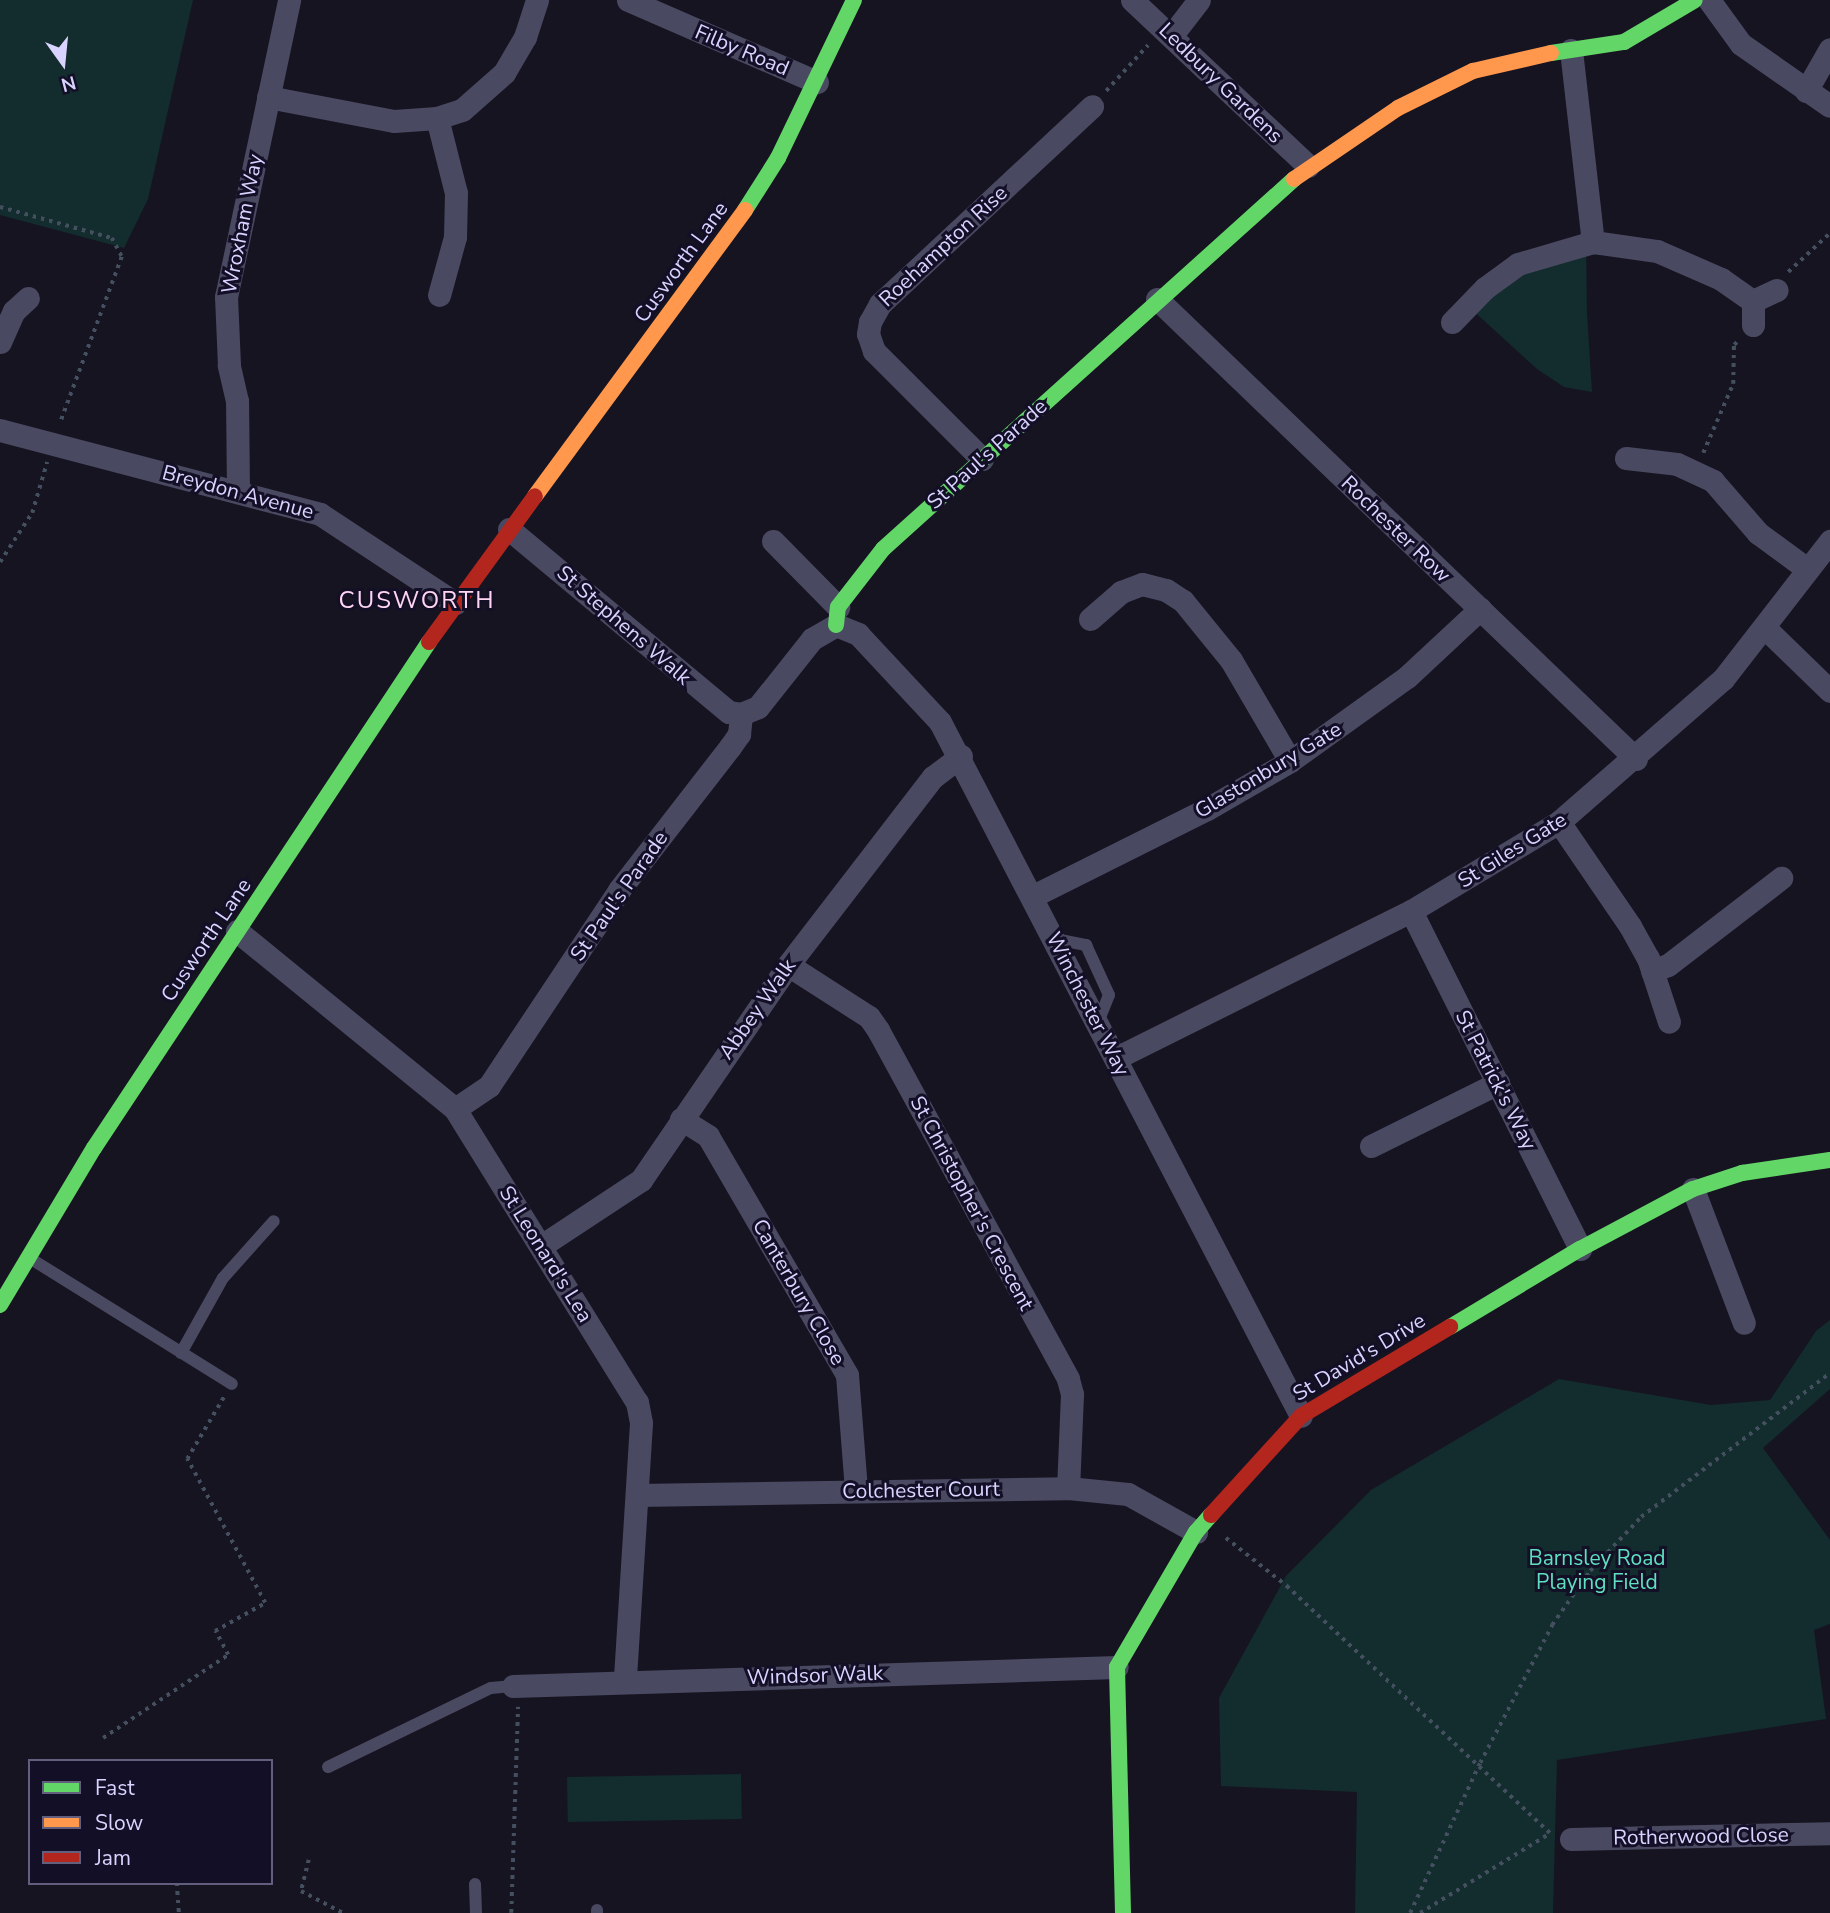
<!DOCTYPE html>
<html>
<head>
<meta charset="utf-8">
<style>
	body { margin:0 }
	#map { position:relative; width:1830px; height:1913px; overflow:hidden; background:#161421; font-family:"Nunito Sans",sans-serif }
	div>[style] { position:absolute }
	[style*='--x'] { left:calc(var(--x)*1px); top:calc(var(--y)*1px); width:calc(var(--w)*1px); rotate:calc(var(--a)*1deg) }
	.green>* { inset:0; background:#132c2d; transform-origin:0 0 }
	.path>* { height:3.5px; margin-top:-1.75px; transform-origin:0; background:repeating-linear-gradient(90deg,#44505f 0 3.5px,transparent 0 8.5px) }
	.lane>* { height:12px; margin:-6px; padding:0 6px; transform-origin:6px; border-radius:6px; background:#4a4962 }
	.street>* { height:23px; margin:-11.5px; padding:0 11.5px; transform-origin:11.5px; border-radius:11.5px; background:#4a4962 }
	.fast>* { height:16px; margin:-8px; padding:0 8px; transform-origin:8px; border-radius:8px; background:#63d668 }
	.slow>* { height:16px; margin:-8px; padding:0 8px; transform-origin:8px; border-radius:8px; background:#ff974d }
	.jam>* { height:16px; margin:-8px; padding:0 8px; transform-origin:8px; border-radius:8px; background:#b3261e }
	span { translate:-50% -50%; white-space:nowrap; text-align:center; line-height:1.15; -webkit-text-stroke:6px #130f26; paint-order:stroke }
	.street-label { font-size:21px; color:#d9d4ff }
	.park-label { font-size:21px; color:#5fe0c0 }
	.quarter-label { font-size:24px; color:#ffd6f0; letter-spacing:2px }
	.legend { position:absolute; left:28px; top:1759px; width:245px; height:126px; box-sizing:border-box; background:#130f26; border:2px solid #625e7d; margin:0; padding:9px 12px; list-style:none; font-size:21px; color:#d9d4ff }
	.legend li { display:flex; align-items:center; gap:14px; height:35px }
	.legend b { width:35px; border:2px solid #625e7d }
	.north { position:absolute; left:28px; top:28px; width:70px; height:70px; -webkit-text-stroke:5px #130f26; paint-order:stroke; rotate:165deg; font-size:19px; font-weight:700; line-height:28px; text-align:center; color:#d9d4ff }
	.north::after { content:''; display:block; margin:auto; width:24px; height:32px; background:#d9d4ff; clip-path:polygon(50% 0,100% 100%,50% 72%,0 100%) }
</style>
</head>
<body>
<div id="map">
	<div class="green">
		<div style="clip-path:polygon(0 0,193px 0,148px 199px,124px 248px,0 215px)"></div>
		<div style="clip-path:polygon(1586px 244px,1587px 313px,1592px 392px,1564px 387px,1537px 369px,1468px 306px,1485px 288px)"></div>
		<div style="clip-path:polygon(1830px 1320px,1830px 1389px,1763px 1448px,1830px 1540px,1830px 1624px,1814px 1630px,1826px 1719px,1557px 1760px,1553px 1913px,1355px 1913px,1357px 1792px,1221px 1786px,1219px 1698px,1286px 1576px,1371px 1490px,1559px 1379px,1711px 1405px,1770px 1400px,1816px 1331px)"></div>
		<div style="left:741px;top:1774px;width:45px;height:174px;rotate:89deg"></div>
	</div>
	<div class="path">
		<div style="--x:1106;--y:91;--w:62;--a:-47.6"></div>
		<div style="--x:0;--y:207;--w:116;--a:15.5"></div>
		<div style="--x:112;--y:238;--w:21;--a:62"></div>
		<div style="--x:122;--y:257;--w:178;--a:110.4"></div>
		<div style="--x:1788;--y:272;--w:57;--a:-42.9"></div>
		<div style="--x:1703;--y:453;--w:75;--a:-66.5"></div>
		<div style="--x:1733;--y:384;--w:39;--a:-89"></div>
		<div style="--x:1734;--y:345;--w:7;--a:-45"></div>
		<div style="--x:0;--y:562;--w:59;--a:-56.9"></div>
		<div style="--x:32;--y:513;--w:53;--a:-73.6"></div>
		<div style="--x:1226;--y:1538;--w:78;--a:38.2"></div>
		<div style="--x:1287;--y:1586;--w:362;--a:43.2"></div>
		<div style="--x:103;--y:1738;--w:150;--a:-33.6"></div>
		<div style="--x:228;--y:1655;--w:27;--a:-118"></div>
		<div style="--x:215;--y:1631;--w:57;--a:-29.2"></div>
		<div style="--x:265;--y:1603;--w:164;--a:-118.4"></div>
		<div style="--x:187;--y:1459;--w:74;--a:-59.3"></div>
		<div style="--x:309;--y:1860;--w:32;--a:104"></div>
		<div style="--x:301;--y:1891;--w:47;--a:27.6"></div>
		<div style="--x:177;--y:1883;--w:30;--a:86"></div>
		<div style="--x:511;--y:1913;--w:206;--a:-88.1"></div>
		<div style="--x:1410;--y:1913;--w:166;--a:-65"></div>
		<div style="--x:1480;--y:1763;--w:156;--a:-62.4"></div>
		<div style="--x:1552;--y:1625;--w:66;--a:-54.9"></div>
		<div style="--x:1590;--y:1571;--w:74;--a:-46.6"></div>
		<div style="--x:1641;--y:1517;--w:238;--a:-37.3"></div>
		<div style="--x:1420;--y:1913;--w:151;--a:-31.5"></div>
	</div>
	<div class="lane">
		<div style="--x:1055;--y:939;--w:32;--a:11"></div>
		<div style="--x:1086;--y:945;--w:55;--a:65.3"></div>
		<div style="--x:1109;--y:995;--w:29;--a:112"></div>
		<div style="--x:28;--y:1257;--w:240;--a:31.9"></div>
		<div style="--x:181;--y:1353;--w:86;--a:-60.8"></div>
		<div style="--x:223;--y:1278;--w:76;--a:-48.2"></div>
		<div style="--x:328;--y:1767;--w:181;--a:-25.9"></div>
		<div style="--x:491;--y:1688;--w:22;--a:-5"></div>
		<div style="--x:475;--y:1884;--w:29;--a:88"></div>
		<div style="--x:597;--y:1913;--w:3;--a:-90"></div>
	</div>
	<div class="street">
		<div style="--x:628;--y:0;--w:206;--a:23.5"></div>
		<div style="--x:1132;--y:0;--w:242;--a:43.3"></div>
		<div style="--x:1709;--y:0;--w:54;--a:54"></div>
		<div style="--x:1741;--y:44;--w:108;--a:34.9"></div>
		<div style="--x:1172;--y:35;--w:44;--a:-52.4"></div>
		<div style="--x:1571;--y:50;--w:193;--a:83.5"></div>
		<div style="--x:1806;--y:91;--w:48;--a:-60.3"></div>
		<div style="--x:268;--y:97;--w:128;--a:10.8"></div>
		<div style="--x:394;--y:121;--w:43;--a:-4"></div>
		<div style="--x:437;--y:118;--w:26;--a:-18"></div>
		<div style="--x:462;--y:110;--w:56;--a:-41.4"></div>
		<div style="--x:504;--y:73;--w:42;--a:-59.7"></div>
		<div style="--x:525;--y:37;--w:39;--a:-72"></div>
		<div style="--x:437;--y:118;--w:77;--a:75.8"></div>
		<div style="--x:456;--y:193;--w:44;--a:91.3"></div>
		<div style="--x:455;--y:237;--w:60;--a:105.4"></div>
		<div style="--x:1157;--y:299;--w:664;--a:43.84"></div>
		<div style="--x:1452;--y:322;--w:47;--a:-45.9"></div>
		<div style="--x:1485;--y:288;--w:41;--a:-36"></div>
		<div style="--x:1518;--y:264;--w:78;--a:-16.3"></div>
		<div style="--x:1593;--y:242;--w:65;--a:8"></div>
		<div style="--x:1657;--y:251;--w:70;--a:23.6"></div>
		<div style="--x:1721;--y:279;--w:39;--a:35"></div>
		<div style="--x:1753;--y:325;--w:24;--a:-90"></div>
		<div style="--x:1753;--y:301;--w:26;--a:-25"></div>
		<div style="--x:0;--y:342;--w:34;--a:-66"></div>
		<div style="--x:14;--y:311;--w:19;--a:-43"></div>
		<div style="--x:0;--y:430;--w:331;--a:14.7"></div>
		<div style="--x:320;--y:514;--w:162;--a:33.4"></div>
		<div style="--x:1626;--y:458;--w:51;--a:6.7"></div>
		<div style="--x:1677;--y:464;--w:40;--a:25"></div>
		<div style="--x:1713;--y:481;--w:69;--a:49.1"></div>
		<div style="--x:1758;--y:533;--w:61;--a:36.3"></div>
		<div style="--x:982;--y:459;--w:153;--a:-135"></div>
		<div style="--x:874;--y:351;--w:18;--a:-109"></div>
		<div style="--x:868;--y:334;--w:12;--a:-81"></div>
		<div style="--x:870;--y:322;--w:21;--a:-61"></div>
		<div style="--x:880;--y:304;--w:290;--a:-43"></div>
		<div style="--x:238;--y:492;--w:91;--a:-90.6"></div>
		<div style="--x:237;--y:401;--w:37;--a:-103"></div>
		<div style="--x:229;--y:365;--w:68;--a:-92.5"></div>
		<div style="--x:226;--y:297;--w:304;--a:-78"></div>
		<div style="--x:509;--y:529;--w:286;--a:39.8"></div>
		<div style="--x:729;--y:712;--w:12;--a:9"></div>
		<div style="--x:741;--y:714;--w:18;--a:-22"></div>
		<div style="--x:758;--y:707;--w:87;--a:-51.5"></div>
		<div style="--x:812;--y:639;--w:28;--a:-30"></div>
		<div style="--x:836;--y:625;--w:24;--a:22"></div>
		<div style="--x:858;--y:634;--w:120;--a:47"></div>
		<div style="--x:940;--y:722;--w:782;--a:62.52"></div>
		<div style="--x:773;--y:541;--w:93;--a:45.4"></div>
		<div style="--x:1090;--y:619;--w:41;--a:-41.1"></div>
		<div style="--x:1121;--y:592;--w:22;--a:-21"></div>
		<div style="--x:1142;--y:584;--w:25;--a:14"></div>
		<div style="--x:1166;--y:590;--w:20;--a:33"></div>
		<div style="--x:1183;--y:601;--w:76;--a:50.9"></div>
		<div style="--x:1231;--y:660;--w:117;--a:59.7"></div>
		<div style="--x:1764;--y:627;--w:92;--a:44.1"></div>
		<div style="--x:1559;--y:822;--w:126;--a:55.7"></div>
		<div style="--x:1630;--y:926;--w:37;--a:61"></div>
		<div style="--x:1648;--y:958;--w:67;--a:71.8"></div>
		<div style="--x:1033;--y:896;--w:195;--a:-26.6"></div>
		<div style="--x:1207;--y:809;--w:96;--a:-30"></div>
		<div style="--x:1290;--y:761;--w:144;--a:-35.7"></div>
		<div style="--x:1407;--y:677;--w:100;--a:-43"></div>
		<div style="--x:1411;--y:911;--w:378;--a:63.4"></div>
		<div style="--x:237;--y:931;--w:281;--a:39.2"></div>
		<div style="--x:455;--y:1109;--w:345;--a:58.2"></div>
		<div style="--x:637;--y:1402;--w:21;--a:79"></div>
		<div style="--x:641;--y:1423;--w:257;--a:93.6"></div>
		<div style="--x:788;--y:965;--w:96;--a:32.7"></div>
		<div style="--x:869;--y:1017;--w:16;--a:55"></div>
		<div style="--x:878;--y:1030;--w:397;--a:61.4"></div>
		<div style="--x:1068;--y:1379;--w:16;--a:75"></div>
		<div style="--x:1072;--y:1394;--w:94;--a:92.4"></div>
		<div style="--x:1652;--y:971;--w:17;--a:-21"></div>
		<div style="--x:1668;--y:965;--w:143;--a:-37.6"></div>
		<div style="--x:1116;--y:1058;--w:330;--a:-26.5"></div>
		<div style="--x:1411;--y:911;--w:173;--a:-31"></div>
		<div style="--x:1559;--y:822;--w:218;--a:-41.1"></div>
		<div style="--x:1723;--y:679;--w:175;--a:-52.2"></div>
		<div style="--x:455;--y:1109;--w:41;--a:-34.1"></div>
		<div style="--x:489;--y:1086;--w:235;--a:-56.4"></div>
		<div style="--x:619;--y:890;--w:181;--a:-52.2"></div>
		<div style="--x:730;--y:747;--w:16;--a:-55"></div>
		<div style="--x:739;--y:734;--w:20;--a:-84"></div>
		<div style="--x:681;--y:1119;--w:32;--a:32"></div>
		<div style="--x:708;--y:1136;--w:276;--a:59.8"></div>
		<div style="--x:847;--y:1375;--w:115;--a:85.5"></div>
		<div style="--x:1371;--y:1146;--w:142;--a:-26.4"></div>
		<div style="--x:1693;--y:1189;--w:143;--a:69.2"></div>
		<div style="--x:541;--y:1246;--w:120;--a:-33.4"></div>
		<div style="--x:641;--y:1180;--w:260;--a:-55.6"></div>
		<div style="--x:788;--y:965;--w:237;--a:-52.4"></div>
		<div style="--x:933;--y:777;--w:35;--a:-37"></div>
		<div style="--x:637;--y:1495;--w:431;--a:-0.9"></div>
		<div style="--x:1068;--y:1488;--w:60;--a:5.7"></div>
		<div style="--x:1128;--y:1494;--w:78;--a:29.2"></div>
		<div style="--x:513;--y:1686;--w:604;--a:-1.8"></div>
		<div style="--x:1571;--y:1839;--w:259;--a:-1.3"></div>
	</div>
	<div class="fast">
		<div style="--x:1551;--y:53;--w:74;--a:-8.6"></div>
		<div style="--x:1624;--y:42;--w:82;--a:-30.6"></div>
		<div style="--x:745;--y:210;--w:62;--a:-57.6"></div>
		<div style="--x:778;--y:158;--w:175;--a:-64.3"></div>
		<div style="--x:836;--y:625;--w:18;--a:-84"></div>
		<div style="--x:838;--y:607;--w:73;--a:-52.2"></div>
		<div style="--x:883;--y:549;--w:553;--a:-41.99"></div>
		<div style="--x:0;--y:1305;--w:183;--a:-59.1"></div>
		<div style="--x:94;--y:1148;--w:607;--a:-56.49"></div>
		<div style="--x:1450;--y:1327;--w:152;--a:-31"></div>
		<div style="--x:1580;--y:1249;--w:128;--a:-28"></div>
		<div style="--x:1693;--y:1189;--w:52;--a:-18.1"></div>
		<div style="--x:1742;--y:1173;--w:89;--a:-8.4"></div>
		<div style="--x:1123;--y:1913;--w:246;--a:-91.4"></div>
		<div style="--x:1117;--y:1667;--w:156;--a:-59.7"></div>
		<div style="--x:1196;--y:1532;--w:23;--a:-49"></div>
	</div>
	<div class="slow">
		<div style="--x:1294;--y:179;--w:126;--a:-34.3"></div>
		<div style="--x:1398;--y:108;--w:84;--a:-26.3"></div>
		<div style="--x:1473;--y:71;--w:80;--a:-13"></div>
		<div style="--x:535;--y:496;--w:355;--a:-53.7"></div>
	</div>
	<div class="jam">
		<div style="--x:429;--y:642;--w:180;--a:-54"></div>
		<div style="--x:1211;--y:1515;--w:134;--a:-47.7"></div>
		<div style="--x:1301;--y:1416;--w:174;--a:-30.9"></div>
	</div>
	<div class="street-label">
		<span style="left:742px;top:50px;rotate:23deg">Filby Road</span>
		<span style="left:1221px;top:83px;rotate:44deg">Ledbury Gardens</span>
		<span style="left:242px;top:224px;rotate:-79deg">Wroxham Way</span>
		<span style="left:943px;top:246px;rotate:-43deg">Roehampton Rise</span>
		<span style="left:681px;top:262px;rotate:-54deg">Cusworth Lane</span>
		<span style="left:987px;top:454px;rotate:-42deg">St Paul's Parade</span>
		<span style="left:238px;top:492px;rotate:15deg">Breydon Avenue</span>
		<span style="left:1396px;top:529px;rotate:44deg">Rochester Row</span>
		<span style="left:624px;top:625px;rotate:41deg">St Stephens Walk</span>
		<span style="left:1268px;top:770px;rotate:-31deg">Glastonbury Gate</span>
		<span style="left:1512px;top:850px;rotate:-32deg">St Giles Gate</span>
		<span style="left:619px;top:896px;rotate:-55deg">St Paul's Parade</span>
		<span style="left:206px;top:940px;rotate:-56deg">Cusworth Lane</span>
		<span style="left:1088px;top:1004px;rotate:63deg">Winchester Way</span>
		<span style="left:757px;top:1009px;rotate:-55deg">Abbey Walk</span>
		<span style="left:1496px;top:1080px;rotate:63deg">St Patrick's Way</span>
		<span style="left:972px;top:1203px;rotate:62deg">St Christopher's Crescent</span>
		<span style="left:546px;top:1254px;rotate:58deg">St Leonard's Lea</span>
		<span style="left:799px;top:1292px;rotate:60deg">Canterbury Close</span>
		<span style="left:1359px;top:1357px;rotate:-31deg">St David's Drive</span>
		<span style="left:921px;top:1490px;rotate:-1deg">Colchester Court</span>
		<span style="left:815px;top:1675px;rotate:-2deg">Windsor Walk</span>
		<span style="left:1701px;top:1836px;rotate:-1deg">Rotherwood Close</span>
	</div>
	<div class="park-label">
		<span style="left:1597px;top:1570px">Barnsley Road<br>Playing Field</span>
	</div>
	<div class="quarter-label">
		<span style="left:417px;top:601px">CUSWORTH</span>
	</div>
	<ul class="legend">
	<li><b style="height:9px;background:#63d668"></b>Fast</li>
	<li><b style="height:9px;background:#ff974d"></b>Slow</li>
	<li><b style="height:9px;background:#b3261e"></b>Jam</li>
	</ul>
	<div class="north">N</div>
</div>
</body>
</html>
